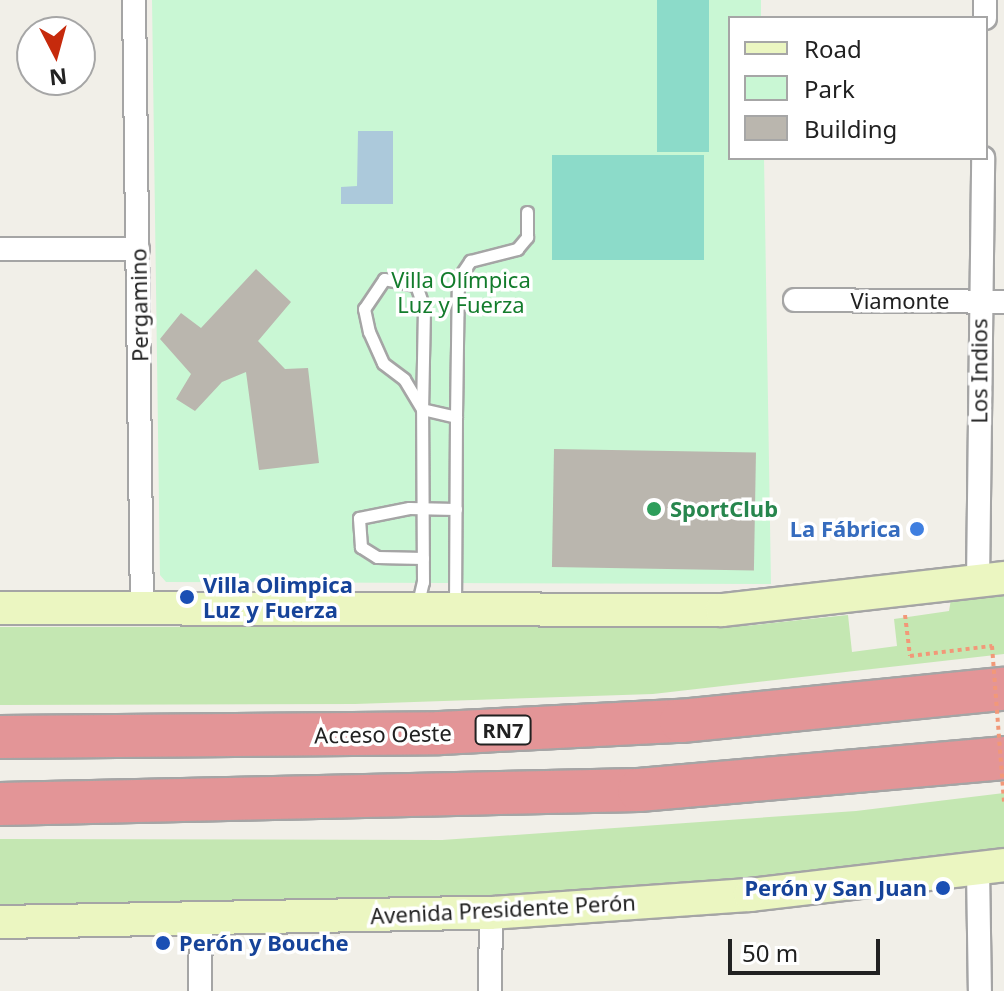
<!DOCTYPE html>
<html>
<head>
<meta charset="utf-8">
<style>
	body { margin:0 }
	#map { position:relative; width:1004px; height:991px; overflow:hidden; background:#f1efe8; font-family:"Noto Sans",sans-serif }
	div>[style] { position:absolute }
	[style*='--x'] { left:calc(var(--x)*1px); top:calc(var(--y)*1px); width:calc(var(--w)*1px); rotate:calc(var(--a)*1deg) }
	.grass>* { inset:0; background:#c4e7b2 }
	.park>* { inset:0; background:#c9f7d4 }
	.pitch>* { inset:0; background:#8cdbc9; transform-origin:0 0 }
	.water>* { inset:0; background:#acc9db }
	.building>* { inset:0; background:#bab6ae; transform-origin:0 0 }
	.path>* { height:4px; margin-top:-2px; transform-origin:0; background:repeating-linear-gradient(90deg,#f29878 0 4px,transparent 0 8px) }
	.roads { filter:drop-shadow(2px 0 #a5a5a5) drop-shadow(-2px 0 #a5a5a5) drop-shadow(0 2px #a5a5a5) drop-shadow(0 -2px #a5a5a5) }
	.lane>* { height:11px; margin:-5.5px; padding:0 5.5px; transform-origin:5.5px; border-radius:5.5px; background:#fff }
	.street>* { height:22px; margin:-11px; padding:0 11px; transform-origin:11px; border-radius:11px; background:#fff }
	.secondary>* { height:32px; margin:-16px; padding:0 16px; transform-origin:16px; border-radius:16px; background:#ebf6c1 }
	.highway>* { height:42px; margin:-21px; padding:0 21px; transform-origin:21px; border-radius:21px; background:#e39597 }
	.path-bridge>* { height:4px; margin-top:-2px; transform-origin:0; background:repeating-linear-gradient(90deg,#f29878 0 4px,transparent 0 8px) }
	.dots>* { width:22px; height:22px; translate:-50% -50%; box-sizing:border-box; border:4px solid #fff; border-radius:50% }
	span { translate:-50% -50%; white-space:nowrap; text-align:center; line-height:1.15; -webkit-text-stroke:7px #fff; paint-order:stroke }
	.shield-label span { padding:2px 6px; background:#fff; border:2px solid; border-radius:6px; -webkit-text-stroke-width:0 }
	.shield-label { font-size:20px; color:#212121; font-weight:700 }
	.park-label { font-size:22px; color:#137c2c }
	.street-label { font-size:22px; color:#212121 }
	.leisure-label { font-size:22px; color:#27864d; font-weight:700 }
	.left { translate:0 -50%; text-align:left }
	.shop-label { font-size:22px; color:#366cbe; font-weight:700 }
	.right { translate:-100% -50%; text-align:right }
	.transit-label { font-size:22px; color:#164399; font-weight:700 }
	.legend { position:absolute; left:728px; top:16px; width:260px; height:144px; box-sizing:border-box; background:#fff; border:2px solid #a6a6a6; margin:0; padding:10px 14px; list-style:none; font-size:24px; color:#212121 }
	.legend li { display:flex; align-items:center; gap:16px; height:40px }
	.legend b { width:40px; border:2px solid #a6a6a6 }
	.north { position:absolute; left:16px; top:16px; width:80px; height:80px; box-sizing:border-box; background:#fff; border:2px solid #a6a6a6; border-radius:50%; rotate:174deg; font-size:22px; font-weight:700; line-height:32px; text-align:center; color:#212121 }
	.north::after { content:''; display:block; margin:auto; width:28px; height:36px; background:#c62a0c; clip-path:polygon(50% 0,100% 100%,50% 72%,0 100%) }
	.scale { position:absolute; left:728px; top:939px; width:152px; height:36px; box-sizing:border-box; border:4px solid #212121; border-top:0; padding-left:10px; font-size:24px; line-height:28px; white-space:nowrap; color:#212121; -webkit-text-stroke:6px #fff; paint-order:stroke }
</style>
</head>
<body>
<div id="map">
	<div class="grass">
		<div style="clip-path:polygon(1004px 591px,1004px 654px,653px 694px,355px 704px,0 705px,0 627px,744px 626px,848px 615px,852px 652px,897px 646px,894px 619px,949px 611px,951px 599px)"></div>
		<div style="clip-path:polygon(1004px 793px,1004px 856px,545px 902px,0 912px,0 839px,442px 840px,856px 811px)"></div>
	</div>
	<div class="park">
		<div style="clip-path:polygon(152px 0,761px 0,761px 18px,730px 18px,730px 158px,764px 158px,771px 584px,166px 582px,160px 575px)"></div>
	</div>
	<div class="pitch">
		<div style="left:657px;top:0;width:52px;height:152px"></div>
		<div style="left:552px;top:155px;width:152px;height:105px"></div>
	</div>
	<div class="water">
		<div style="clip-path:polygon(358px 131px,393px 131px,393px 204px,341px 204px,341px 187px,357px 186px)"></div>
	</div>
	<div class="building">
		<div style="clip-path:polygon(256px 269px,291px 302px,258px 341px,285px 369px,308px 368px,319px 463px,259px 470px,246px 372px,222px 382px,195px 411px,176px 399px,191px 374px,160px 339px,181px 313px,201px 328px)"></div>
		<div style="left:554px;top:449px;width:202px;height:118px;rotate:1deg"></div>
	</div>
	<div class="path">
		<div style="--x:905;--y:615;--w:41;--a:83"></div>
	</div>
	<div class="roads">
		<div class="lane">
			<div style="--x:456;--y:417;--w:138;--a:-89.2"></div>
			<div style="--x:458;--y:279;--w:22;--a:-56"></div>
			<div style="--x:470;--y:261;--w:49;--a:-14.3"></div>
			<div style="--x:517;--y:249;--w:16;--a:-50"></div>
			<div style="--x:527;--y:237;--w:25;--a:-90"></div>
			<div style="--x:423;--y:558;--w:46;--a:-178.8"></div>
			<div style="--x:377;--y:557;--w:19;--a:-148"></div>
			<div style="--x:361;--y:547;--w:29;--a:-94"></div>
			<div style="--x:359;--y:518;--w:51;--a:-11.3"></div>
			<div style="--x:409;--y:508;--w:47;--a:1.2"></div>
			<div style="--x:417;--y:607;--w:26;--a:-77"></div>
			<div style="--x:423;--y:582;--w:173;--a:-90.3"></div>
			<div style="--x:422;--y:409;--w:35;--a:-121"></div>
			<div style="--x:404;--y:379;--w:26;--a:-143"></div>
			<div style="--x:383;--y:363;--w:34;--a:-114"></div>
			<div style="--x:369;--y:332;--w:24;--a:-102"></div>
			<div style="--x:364;--y:309;--w:36;--a:-56"></div>
			<div style="--x:384;--y:279;--w:33;--a:11"></div>
			<div style="--x:416;--y:285;--w:24;--a:71"></div>
			<div style="--x:424;--y:308;--w:101;--a:91.1"></div>
			<div style="--x:422;--y:409;--w:35;--a:13"></div>
			<div style="--x:456;--y:417;--w:190;--a:90.3"></div>
		</div>
		<div class="street">
			<div style="--x:134;--y:0;--w:609;--a:89.25"></div>
			<div style="--x:985;--y:18;--w:18;--a:-90"></div>
			<div style="--x:0;--y:249;--w:138;--a:0"></div>
			<div style="--x:795;--y:300;--w:209;--a:0.5"></div>
			<div style="--x:978;--y:583;--w:425;--a:-89.3"></div>
			<div style="--x:978;--y:869;--w:122;--a:89.1"></div>
			<div style="--x:200;--y:991;--w:71;--a:-89.2"></div>
			<div style="--x:490;--y:991;--w:78;--a:-89.3"></div>
		</div>
		<div class="secondary">
			<div style="--x:0;--y:608;--w:722;--a:0.16"></div>
			<div style="--x:722;--y:610;--w:284;--a:-6.5"></div>
			<div style="--x:0;--y:922;--w:491;--a:-1.1"></div>
			<div style="--x:491;--y:913;--w:260;--a:-4"></div>
			<div style="--x:750;--y:895;--w:256;--a:-6.7"></div>
		</div>
		<div class="highway">
			<div style="--x:0;--y:737;--w:440;--a:-0.5"></div>
			<div style="--x:440;--y:733;--w:241;--a:-2.9"></div>
			<div style="--x:681;--y:721;--w:325;--a:-5.7"></div>
			<div style="--x:0;--y:804;--w:639;--a:-1.26"></div>
			<div style="--x:639;--y:790;--w:366;--a:-5"></div>
		</div>
	</div>
	<div class="path-bridge">
		<div style="--x:910;--y:656;--w:83;--a:-7"></div>
		<div style="--x:992;--y:646;--w:157;--a:85.6"></div>
	</div>
	<div class="dots">
		<div style="left:654px;top:509px;background:#2e9e5b"></div>
		<div style="left:917px;top:529px;background:#3f7fe0"></div>
		<div style="left:187px;top:597px;background:#1a4fb4"></div>
		<div style="left:943px;top:888px;background:#1a4fb4"></div>
		<div style="left:163px;top:943px;background:#1a4fb4"></div>
	</div>
	<div class="shield-label">
		<span style="left:503px;top:730px">RN7</span>
	</div>
	<div class="park-label">
		<span style="left:461px;top:292px">Villa Olímpica<br>Luz y Fuerza</span>
	</div>
	<div class="street-label">
		<span style="left:900px;top:301px">Viamonte</span>
		<span style="left:139px;top:305px;rotate:-91deg">Pergamino</span>
		<span style="left:979px;top:371px;rotate:-90deg">Los Indios</span>
		<span style="left:383px;top:734px;rotate:-1deg">Acceso Oeste</span>
		<span style="left:503px;top:909px;rotate:-3deg">Avenida Presidente Perón</span>
	</div>
	<div class="leisure-label">
		<span class="left" style="left:670px;top:509px">SportClub</span>
	</div>
	<div class="shop-label">
		<span class="right" style="left:901px;top:529px">La Fábrica</span>
	</div>
	<div class="transit-label">
		<span class="left" style="left:203px;top:597px">Villa Olimpica<br>Luz y Fuerza</span>
		<span class="right" style="left:927px;top:888px">Perón y San Juan</span>
		<span class="left" style="left:179px;top:943px">Perón y Bouche</span>
	</div>
	<ul class="legend">
	<li><b style="height:10px;background:#ebf6c1"></b>Road</li>
	<li><b style="height:22px;background:#c9f7d4"></b>Park</li>
	<li><b style="height:22px;background:#bab6ae"></b>Building</li>
	</ul>
	<div class="north">N</div>
	<div class="scale">50 m</div>
</div>
</body>
</html>
